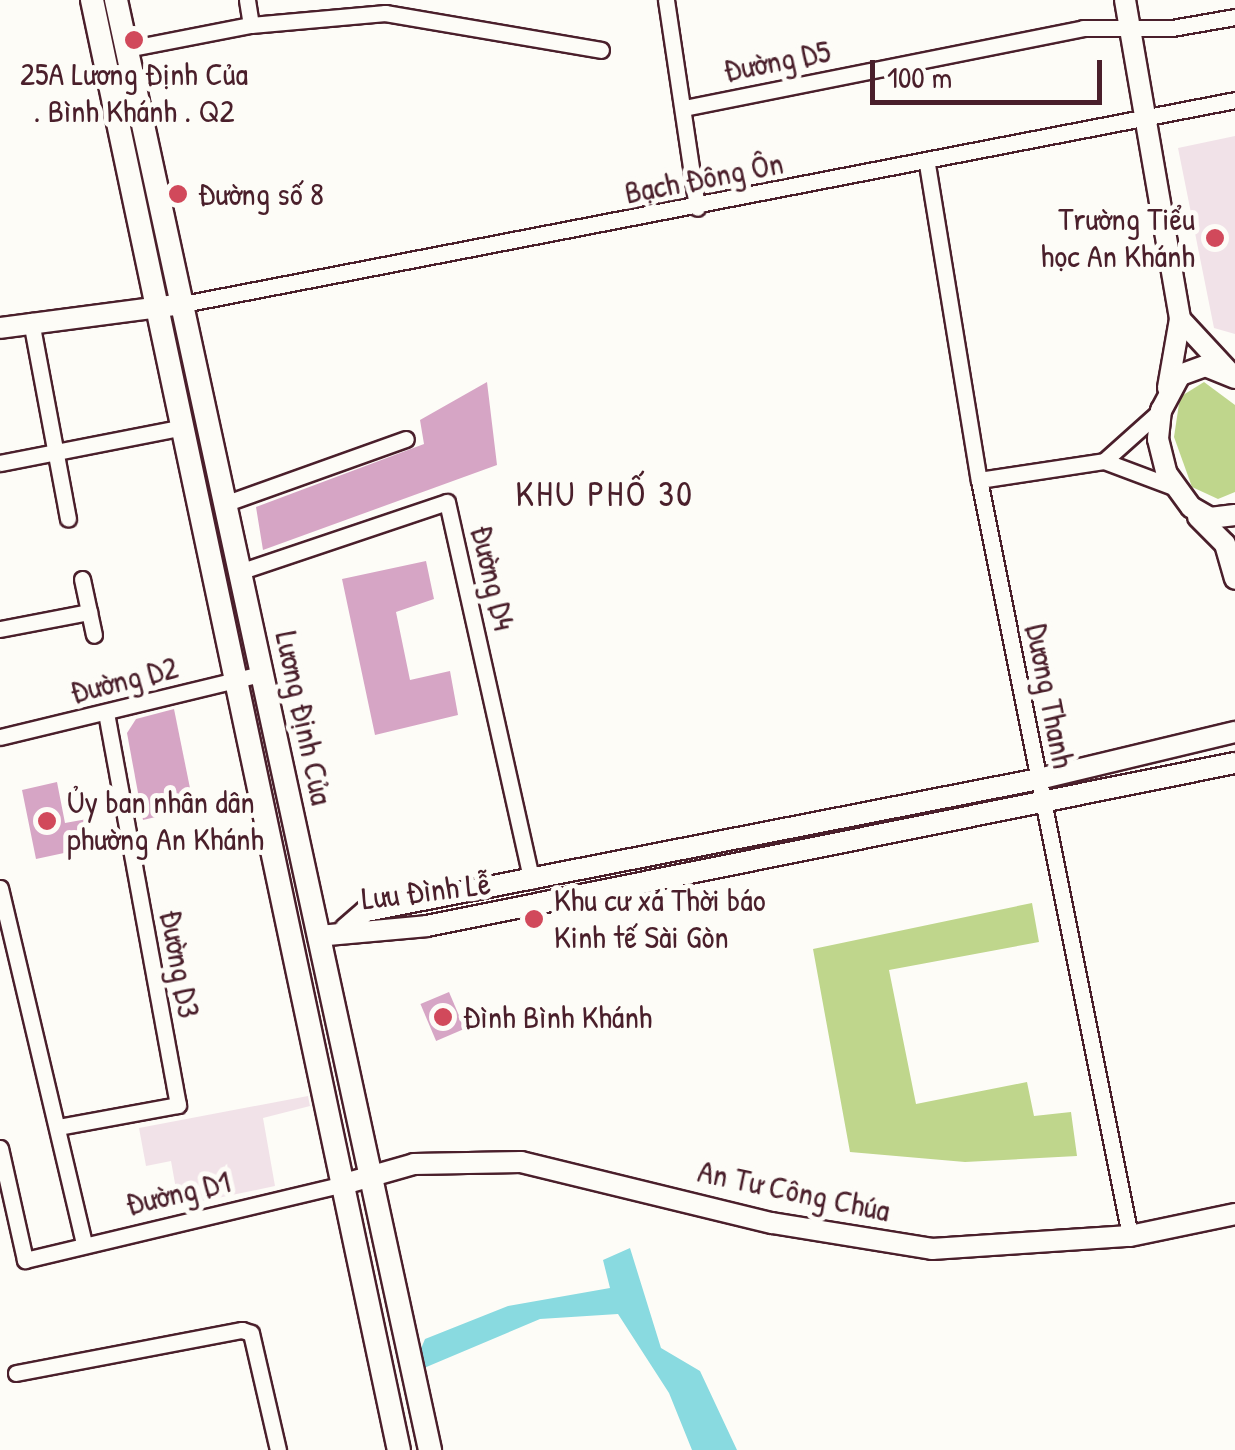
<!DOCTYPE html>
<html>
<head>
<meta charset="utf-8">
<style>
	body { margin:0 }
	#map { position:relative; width:1235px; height:1450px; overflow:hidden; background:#fdfcf7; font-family:"Patrick Hand",sans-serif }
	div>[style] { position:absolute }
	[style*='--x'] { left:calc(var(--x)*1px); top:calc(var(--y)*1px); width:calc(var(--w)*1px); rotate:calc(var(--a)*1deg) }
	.built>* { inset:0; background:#f1e2e8 }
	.green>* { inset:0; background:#bfd68c }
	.water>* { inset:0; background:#89dae0 }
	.building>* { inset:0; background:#d6a5c5; transform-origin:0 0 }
	.roads { filter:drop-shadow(2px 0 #4a1f2b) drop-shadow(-2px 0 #4a1f2b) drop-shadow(0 2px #4a1f2b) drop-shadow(0 -2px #4a1f2b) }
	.minor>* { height:15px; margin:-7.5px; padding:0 7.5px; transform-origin:7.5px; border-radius:7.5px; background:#fdfcf7 }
	.tertiary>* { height:20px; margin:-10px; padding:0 10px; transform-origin:10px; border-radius:10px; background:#fdfcf7 }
	.secondary>* { height:22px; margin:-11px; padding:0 11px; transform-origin:11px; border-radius:11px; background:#fdfcf7 }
	.dots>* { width:28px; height:28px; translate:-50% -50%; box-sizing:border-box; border:5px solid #fdfcf7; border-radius:50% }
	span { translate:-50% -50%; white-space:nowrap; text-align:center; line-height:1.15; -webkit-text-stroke:10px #fdfcf7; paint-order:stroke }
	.street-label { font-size:32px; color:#4a1f2b }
	.poi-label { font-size:32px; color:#4a1f2b }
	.left { translate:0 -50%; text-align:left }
	.right { translate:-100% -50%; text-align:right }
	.neighbourhood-label { font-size:35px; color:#4a1f2b; letter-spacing:2.5px }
	.scale { position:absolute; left:870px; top:60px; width:232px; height:45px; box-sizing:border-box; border:5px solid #4a1f2b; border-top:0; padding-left:12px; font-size:30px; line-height:35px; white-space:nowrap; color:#4a1f2b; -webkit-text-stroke:8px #fdfcf7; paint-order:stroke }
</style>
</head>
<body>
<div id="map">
	<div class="built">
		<div style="clip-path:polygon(1235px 136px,1235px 334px,1214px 328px,1178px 148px)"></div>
		<div style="clip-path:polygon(308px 1096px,310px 1106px,263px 1118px,275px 1186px,179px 1206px,171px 1161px,146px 1166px,139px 1128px)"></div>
	</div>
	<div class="green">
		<div style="clip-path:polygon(1204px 382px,1235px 405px,1235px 492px,1218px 499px,1192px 487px,1174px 437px,1180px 397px)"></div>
		<div style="clip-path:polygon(1032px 903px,1039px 942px,889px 970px,916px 1104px,1027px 1082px,1034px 1116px,1071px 1112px,1077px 1156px,965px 1162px,850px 1152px,813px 949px)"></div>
	</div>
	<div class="water">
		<div style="clip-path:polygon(630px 1248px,661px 1348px,700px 1371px,737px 1450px,692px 1450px,669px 1393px,618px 1314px,540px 1319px,424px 1368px,415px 1363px,425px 1339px,508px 1306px,610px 1288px,603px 1260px)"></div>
	</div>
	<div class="building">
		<div style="clip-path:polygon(487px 382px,497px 465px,263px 550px,256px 507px,424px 444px,420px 420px)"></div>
		<div style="clip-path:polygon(426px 561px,434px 599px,396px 612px,410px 680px,450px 671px,458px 715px,375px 735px,342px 579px)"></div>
		<div style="clip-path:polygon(174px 709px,194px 808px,143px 820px,127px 733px,136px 719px)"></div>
		<div style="clip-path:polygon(57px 782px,65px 823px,87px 819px,92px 847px,36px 859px,22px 790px)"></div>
		<div style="left:449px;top:992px;width:40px;height:31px;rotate:67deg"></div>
	</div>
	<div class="roads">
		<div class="minor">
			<div style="--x:247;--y:0;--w:25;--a:81"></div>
			<div style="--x:666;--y:0;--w:210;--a:81.5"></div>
			<div style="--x:127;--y:49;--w:126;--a:-11"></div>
			<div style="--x:251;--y:25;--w:135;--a:-5.1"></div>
			<div style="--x:385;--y:13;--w:219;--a:9.7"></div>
			<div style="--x:684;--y:108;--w:407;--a:-11.3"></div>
			<div style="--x:1083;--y:28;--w:89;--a:0"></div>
			<div style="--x:1172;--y:28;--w:64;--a:-9.9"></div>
			<div style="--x:927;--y:164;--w:320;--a:80.7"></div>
			<div style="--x:979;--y:480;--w:771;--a:78.7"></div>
			<div style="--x:183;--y:304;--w:1072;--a:-10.97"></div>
			<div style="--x:31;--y:321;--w:201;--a:79.4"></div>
			<div style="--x:1104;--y:461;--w:75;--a:-41.8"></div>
			<div style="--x:0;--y:463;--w:187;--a:-11.1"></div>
			<div style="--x:979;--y:480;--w:126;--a:-8.6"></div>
			<div style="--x:1104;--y:461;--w:74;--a:20.6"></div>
			<div style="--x:224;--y:504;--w:193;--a:-19.7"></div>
			<div style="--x:239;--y:572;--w:219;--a:-18.6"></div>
			<div style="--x:447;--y:502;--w:388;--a:77.4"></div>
			<div style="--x:82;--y:579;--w:57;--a:77.9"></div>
			<div style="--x:0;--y:629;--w:91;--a:-10.8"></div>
			<div style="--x:0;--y:737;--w:268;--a:-13.6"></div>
			<div style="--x:0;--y:888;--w:364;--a:76.7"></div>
			<div style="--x:58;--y:1127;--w:122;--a:-10.4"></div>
			<div style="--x:178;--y:1105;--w:398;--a:-100.4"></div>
			<div style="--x:0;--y:1148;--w:115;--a:77.4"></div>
			<div style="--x:25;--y:1260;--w:328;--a:-13.4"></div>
			<div style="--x:16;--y:1373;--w:230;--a:-10.8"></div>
			<div style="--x:242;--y:1330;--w:9;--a:18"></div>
			<div style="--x:251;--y:1333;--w:120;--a:77"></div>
		</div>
		<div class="tertiary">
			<div style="--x:1125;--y:0;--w:324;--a:80.2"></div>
			<div style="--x:1180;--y:319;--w:70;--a:99.9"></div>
			<div style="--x:1180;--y:319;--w:74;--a:47.2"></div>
			<div style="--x:0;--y:328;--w:185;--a:-7.5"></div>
			<div style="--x:1235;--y:378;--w:32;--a:-158"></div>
			<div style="--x:1205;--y:366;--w:27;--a:160"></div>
			<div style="--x:1180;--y:375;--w:40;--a:118"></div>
			<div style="--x:1161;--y:410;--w:29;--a:96"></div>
			<div style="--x:1158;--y:439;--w:36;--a:76"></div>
			<div style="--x:1167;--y:474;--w:41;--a:54"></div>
			<div style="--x:1191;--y:507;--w:22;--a:30"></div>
			<div style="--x:1210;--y:518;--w:25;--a:-7"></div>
			<div style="--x:1198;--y:517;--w:38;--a:45"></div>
			<div style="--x:1225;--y:544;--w:36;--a:74"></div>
			<div style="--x:345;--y:929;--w:28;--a:-41"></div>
			<div style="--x:366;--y:911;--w:686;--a:-11.1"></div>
			<div style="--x:1039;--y:779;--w:202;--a:-13.5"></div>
			<div style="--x:318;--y:936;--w:109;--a:-5.2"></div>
			<div style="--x:427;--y:926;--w:824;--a:-11.41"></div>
			<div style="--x:344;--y:1184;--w:73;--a:-15.9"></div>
			<div style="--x:414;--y:1164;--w:107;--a:-1.1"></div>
			<div style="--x:521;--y:1162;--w:258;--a:13.7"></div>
			<div style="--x:772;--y:1223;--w:162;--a:9.2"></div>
			<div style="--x:932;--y:1249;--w:198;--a:-3.8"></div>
			<div style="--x:1130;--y:1236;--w:107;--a:-11.8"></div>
		</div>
		<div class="secondary">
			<div style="--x:92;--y:0;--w:1482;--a:78.05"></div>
			<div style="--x:116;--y:0;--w:1484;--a:77.78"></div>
		</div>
	</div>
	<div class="dots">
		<div style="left:134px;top:40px;background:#d1495b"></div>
		<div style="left:178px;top:194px;background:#d1495b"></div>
		<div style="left:1215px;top:238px;background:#d1495b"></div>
		<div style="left:47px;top:821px;background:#d1495b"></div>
		<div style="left:534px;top:919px;background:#d1495b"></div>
		<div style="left:443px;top:1017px;background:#d1495b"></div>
	</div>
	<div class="street-label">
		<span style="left:777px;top:61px;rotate:-11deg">Đường D5</span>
		<span style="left:704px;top:178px;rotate:-11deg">Bạch Đông Ôn</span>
		<span style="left:493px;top:578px;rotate:77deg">Đường D4</span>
		<span style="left:124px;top:680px;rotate:-14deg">Đường D2</span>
		<span style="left:1050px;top:696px;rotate:79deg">Dương Thanh</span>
		<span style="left:304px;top:718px;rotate:78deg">Lương Định Của</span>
		<span style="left:426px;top:891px;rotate:-7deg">Lưu Đình Lễ</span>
		<span style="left:180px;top:964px;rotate:80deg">Đường D3</span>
		<span style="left:794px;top:1191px;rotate:12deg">An Tư Công Chúa</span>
		<span style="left:178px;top:1193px;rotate:-13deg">Đường D1</span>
	</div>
	<div class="poi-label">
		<span style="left:134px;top:93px">25A Lương Định Của<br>. Bình Khánh . Q2</span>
		<span class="left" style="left:198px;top:194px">Đường số 8</span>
		<span class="right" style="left:1195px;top:238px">Trường Tiểu<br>học An Khánh</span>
		<span class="left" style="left:67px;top:821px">Ủy ban nhân dân<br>phường An Khánh</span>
		<span class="left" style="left:554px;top:919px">Khu cư xá Thời báo<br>Kinh tế Sài Gòn</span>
		<span class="left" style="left:463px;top:1017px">Đình Bình Khánh</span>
	</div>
	<div class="neighbourhood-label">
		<span style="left:605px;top:494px">KHU PHỐ 30</span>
	</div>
	<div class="scale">100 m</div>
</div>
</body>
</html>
